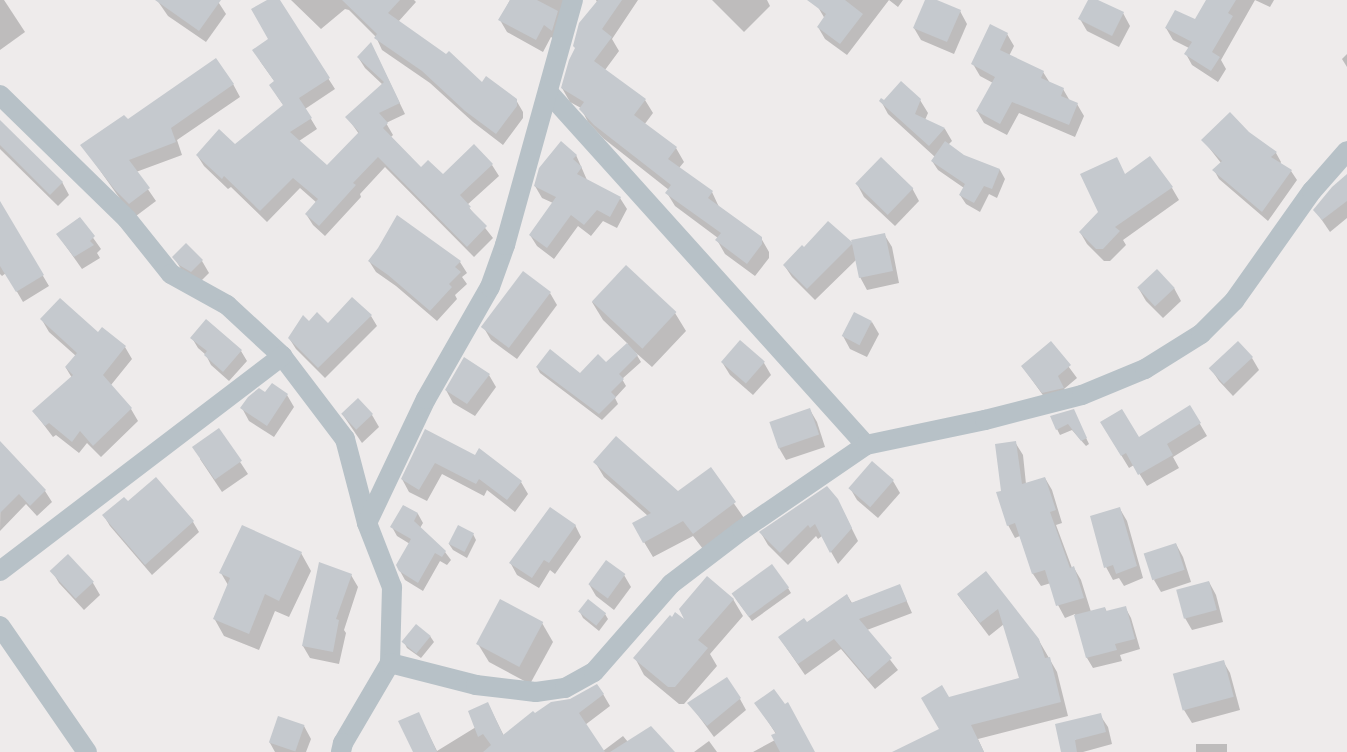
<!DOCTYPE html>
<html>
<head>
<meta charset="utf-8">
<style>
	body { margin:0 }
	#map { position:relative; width:1347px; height:752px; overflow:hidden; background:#eeebeb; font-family:"Work Sans",sans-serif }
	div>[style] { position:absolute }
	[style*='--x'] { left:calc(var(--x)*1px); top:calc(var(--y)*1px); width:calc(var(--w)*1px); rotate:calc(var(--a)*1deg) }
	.shadow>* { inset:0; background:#0003; transform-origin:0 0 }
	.building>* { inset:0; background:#c5c9ce; transform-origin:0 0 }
	.minor>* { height:20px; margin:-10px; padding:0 10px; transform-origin:10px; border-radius:10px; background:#b7c1c7 }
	span { translate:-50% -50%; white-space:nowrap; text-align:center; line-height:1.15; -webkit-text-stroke:4.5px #fff; paint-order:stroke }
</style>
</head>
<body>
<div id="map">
	<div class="shadow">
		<div style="clip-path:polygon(0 0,4px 0,25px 32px,0 50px)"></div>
		<div style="clip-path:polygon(157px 0,217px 0,226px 14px,206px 42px,168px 16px)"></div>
		<div style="clip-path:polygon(270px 0,278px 0,335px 89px,305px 109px,317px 129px,299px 141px,328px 167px,359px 134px,347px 117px,383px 85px,365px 68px,358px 57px,376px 54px,405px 114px,386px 123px,393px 135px,391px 137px,421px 169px,443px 175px,492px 165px,499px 176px,467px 205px,493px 238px,474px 257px,385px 167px,360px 194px,361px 197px,325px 236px,313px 225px,306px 214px,317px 203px,300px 188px,267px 222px,231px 187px,228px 189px,204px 166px,197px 155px,235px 146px,284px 106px,277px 96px,275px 82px,260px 61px,270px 39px)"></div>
		<div style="clip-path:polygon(291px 0,414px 0,416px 2px,398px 22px,482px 83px,516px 100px,523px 112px,523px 118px,503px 145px,473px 122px,430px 83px,382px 50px,376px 37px,349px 10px,345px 9px,321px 29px)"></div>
		<div style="clip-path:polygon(510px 0,568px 0,559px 42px,551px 37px,543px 52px,507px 32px,500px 20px)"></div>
		<div style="clip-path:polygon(596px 0,638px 0,612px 39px,619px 51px,605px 70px,645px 100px,653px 113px,644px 125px,676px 148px,684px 162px,679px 168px,712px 192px,719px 207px,761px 238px,769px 252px,769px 258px,755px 276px,725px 254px,717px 240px,718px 238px,675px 206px,667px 193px,669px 190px,603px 138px,588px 122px,581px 108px,570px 102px,562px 88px,597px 2px)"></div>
		<div style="clip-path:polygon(712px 0,767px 0,770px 6px,744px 32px)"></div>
		<div style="clip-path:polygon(824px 0,903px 0,898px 7px,889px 0,847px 55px,825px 39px,818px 27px,825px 19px,818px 7px)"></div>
		<div style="clip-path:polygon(926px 0,934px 0,960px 11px,967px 24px,954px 54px,921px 40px,914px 28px)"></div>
		<div style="clip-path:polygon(1089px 0,1095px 0,1123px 13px,1130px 26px,1119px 47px,1087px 31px,1080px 19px)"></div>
		<div style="clip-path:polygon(1207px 0,1255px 0,1221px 60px,1226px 69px,1218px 82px,1192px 65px,1186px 54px,1189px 48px,1173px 40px,1166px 28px,1195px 21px)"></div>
		<div style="clip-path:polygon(1255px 0,1274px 0,1270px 7px)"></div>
		<div style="clip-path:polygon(1007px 34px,1014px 46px,1009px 56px,1043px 72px,1050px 83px,1063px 89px,1070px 101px,1077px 104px,1084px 116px,1075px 137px,1019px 113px,1007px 135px,984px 123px,977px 111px,993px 83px,980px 76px,973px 64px)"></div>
		<div style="clip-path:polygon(1347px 54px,1347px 67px,1342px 59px)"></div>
		<div style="clip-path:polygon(233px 84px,240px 97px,177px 140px,182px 155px,136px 172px,156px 201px,136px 216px,123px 203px,82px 145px,128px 121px)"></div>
		<div style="clip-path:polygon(920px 100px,928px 113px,925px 120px,945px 129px,952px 141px,948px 145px,963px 156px,1000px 170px,1005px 179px,997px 198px,989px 194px,980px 212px,966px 204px,960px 195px,964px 188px,938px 170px,932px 161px,935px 157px,888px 114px,881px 101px)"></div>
		<div style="clip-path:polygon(0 122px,62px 182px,69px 195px,58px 206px,0 149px)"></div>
		<div style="clip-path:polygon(1248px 133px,1276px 153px,1281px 162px,1280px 164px,1291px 171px,1297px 180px,1268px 221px,1219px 179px,1214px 170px,1221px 163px,1203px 140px)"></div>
		<div style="clip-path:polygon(576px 155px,587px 180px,620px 198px,627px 209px,617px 228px,603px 221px,591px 236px,578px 226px,554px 259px,537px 246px,530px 235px,553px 203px,542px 198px,535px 186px)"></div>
		<div style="clip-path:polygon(1126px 175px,1172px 188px,1179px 200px,1123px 240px,1126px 245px,1110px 261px,1104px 261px,1087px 244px,1080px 232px,1099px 212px)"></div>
		<div style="clip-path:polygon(857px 184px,912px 188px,919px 201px,895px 226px,864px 197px)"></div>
		<div style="clip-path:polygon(1347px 189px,1347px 218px,1330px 232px,1315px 210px)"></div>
		<div style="clip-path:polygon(0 204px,49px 286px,23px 302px,6px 273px,2px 276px,0 274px)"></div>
		<div style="clip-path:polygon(79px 218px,101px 249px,97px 253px,100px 258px,82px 269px,58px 235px)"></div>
		<div style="clip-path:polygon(828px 222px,854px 245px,884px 234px,892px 247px,899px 283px,867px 290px,860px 277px,857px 259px,815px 300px,792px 277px,784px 265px,804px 249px)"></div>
		<div style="clip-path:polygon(174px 257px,202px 261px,209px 273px,199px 283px,181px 269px)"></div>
		<div style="clip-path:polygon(369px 261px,460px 262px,467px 273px,462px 277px,467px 284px,455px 295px,457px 299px,437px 321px,396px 286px,376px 272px)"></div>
		<div style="clip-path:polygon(1174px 288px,1181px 301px,1163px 318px,1146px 301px,1139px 289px)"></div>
		<div style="clip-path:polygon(550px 293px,557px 305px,517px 359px,491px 340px,484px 328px)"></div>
		<div style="clip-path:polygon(592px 302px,675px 313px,686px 331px,652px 367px,635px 352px,641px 362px,622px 379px,626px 386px,615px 398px,618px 404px,602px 420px,540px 373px,537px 367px,580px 375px,606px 364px,628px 344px,603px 320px)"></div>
		<div style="clip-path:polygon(371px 316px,377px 326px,325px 378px,296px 349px,289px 338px,309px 322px,328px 325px)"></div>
		<div style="clip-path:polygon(42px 320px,98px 334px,102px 329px,125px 347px,132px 359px,111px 385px,131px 409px,138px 421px,101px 457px,87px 443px,79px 453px,56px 435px,53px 437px,34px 412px,72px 378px,66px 368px,76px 356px,49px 332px)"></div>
		<div style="clip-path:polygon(206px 321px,241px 351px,247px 361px,229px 381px,211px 365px,206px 355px,198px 348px,192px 338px)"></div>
		<div style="clip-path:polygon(872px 322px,879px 334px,867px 357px,850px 349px,843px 336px)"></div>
		<div style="clip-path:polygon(1051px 343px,1077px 378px,1064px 389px,1069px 400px,1050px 405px,1022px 366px)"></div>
		<div style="clip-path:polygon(1252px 358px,1259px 370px,1233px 396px,1219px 381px,1211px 369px)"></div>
		<div style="clip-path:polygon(722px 362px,764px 363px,771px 375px,753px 395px,730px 375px)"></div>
		<div style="clip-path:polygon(489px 375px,496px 387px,475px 416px,453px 403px,446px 390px)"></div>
		<div style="clip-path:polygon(266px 394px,287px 395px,294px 407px,274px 437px,249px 421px,242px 408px)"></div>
		<div style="clip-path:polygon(1190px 407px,1207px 436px,1173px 457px,1179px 468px,1147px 486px,1134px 465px,1129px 468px,1101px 422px,1139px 439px)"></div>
		<div style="clip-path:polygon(810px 410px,817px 422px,825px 447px,786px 460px,779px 448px)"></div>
		<div style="clip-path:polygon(343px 415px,372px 415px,379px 427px,362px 443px)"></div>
		<div style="clip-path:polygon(1076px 417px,1089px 444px,1086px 446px,1072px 430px,1060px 435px,1057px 429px)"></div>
		<div style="clip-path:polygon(219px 430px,248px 474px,222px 492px,200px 459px)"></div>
		<div style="clip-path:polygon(425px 431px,521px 482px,528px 494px,515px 512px,487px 490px,484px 496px,442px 474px,427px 501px,409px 492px,402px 479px)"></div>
		<div style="clip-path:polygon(1015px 442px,1023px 455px,1026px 484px,1045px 478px,1052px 490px,1062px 523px,1056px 525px,1072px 568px,1074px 568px,1081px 580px,1091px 612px,1105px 608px,1107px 612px,1125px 607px,1131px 618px,1140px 649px,1120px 655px,1122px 661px,1093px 668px,1087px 658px,1075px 614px,1065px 618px,1058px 605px,1051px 583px,1041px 586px,1033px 574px,1020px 536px,1015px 538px,1008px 525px,1002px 492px)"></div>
		<div style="clip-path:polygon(1px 444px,45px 491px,52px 502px,37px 516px,26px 504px,0 531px)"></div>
		<div style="clip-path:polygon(595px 462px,678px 493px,710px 469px,744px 518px,703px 549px,693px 536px,653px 557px,644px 542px,648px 516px,604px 477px)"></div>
		<div style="clip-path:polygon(893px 481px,900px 493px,878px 518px,857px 500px,850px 488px)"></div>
		<div style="clip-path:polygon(128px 503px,193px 522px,199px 532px,152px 575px,110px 526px,104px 516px)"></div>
		<div style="clip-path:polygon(404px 506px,418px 514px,423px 523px,420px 528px,445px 552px,451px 560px,447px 565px,440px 561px,423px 591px,405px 580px,400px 571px,410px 544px,397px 536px,392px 527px)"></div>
		<div style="clip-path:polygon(1120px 509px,1127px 521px,1143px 578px,1124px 586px,1119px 578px,1113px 580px,1106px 567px)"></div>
		<div style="clip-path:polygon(844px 513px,858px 541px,838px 564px,822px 536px,818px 539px,816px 536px,788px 565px,768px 545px,761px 533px)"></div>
		<div style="clip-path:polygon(575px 525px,581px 537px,555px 574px,550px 570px,539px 588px,517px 575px,511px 564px)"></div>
		<div style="clip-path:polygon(473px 534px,476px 540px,467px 558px,453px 550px,449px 544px)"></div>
		<div style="clip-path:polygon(1176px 544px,1183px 557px,1191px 582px,1161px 592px,1154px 580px)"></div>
		<div style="clip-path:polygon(301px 553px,311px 571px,289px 617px,275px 611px,259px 650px,224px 636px,214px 618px,228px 585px,221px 573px)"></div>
		<div style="clip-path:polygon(68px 556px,93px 583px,100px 595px,84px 610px,59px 583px,52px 571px)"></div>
		<div style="clip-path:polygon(607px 562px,624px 575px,631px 587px,614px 610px,596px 596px,589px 584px)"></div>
		<div style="clip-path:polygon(986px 573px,1038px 639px,1057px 672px,1068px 716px,978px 739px,984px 752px,921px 752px,940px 729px,949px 698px,1021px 679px,1004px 624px,989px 636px,958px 595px)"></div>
		<div style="clip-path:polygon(351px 575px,358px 587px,344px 630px,346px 633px,339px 664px,310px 658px,303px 646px)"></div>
		<div style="clip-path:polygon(1209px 582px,1216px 595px,1223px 622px,1192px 630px,1185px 618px)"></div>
		<div style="clip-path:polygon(900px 586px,912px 613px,867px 630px,898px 670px,875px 689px,841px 649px,805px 675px,779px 637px,807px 624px,847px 595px,852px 603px)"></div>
		<div style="clip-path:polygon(788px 588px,791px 593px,752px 621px,736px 599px)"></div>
		<div style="clip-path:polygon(733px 599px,743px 616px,710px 654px,717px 666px,684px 704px,679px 704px,644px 675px,635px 658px,688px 623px)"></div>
		<div style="clip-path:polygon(501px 601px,542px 623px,553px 642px,530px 684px,489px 662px,478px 644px)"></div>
		<div style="clip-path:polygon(580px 612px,605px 614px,608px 619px,599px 631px,583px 618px)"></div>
		<div style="clip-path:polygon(430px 636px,434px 642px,421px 658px,407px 648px,404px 642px)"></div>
		<div style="clip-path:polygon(1223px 661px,1230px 673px,1240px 710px,1192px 723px,1184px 710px)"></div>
		<div style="clip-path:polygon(603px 694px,610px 706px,585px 725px,603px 751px,623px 736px,628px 742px,673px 752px,414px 752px,418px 713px,437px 751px,476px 727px,488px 704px,504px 736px,534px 714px)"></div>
		<div style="clip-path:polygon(740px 699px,746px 710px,714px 737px,689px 703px)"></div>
		<div style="clip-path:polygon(756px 703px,814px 752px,753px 752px,775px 740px,776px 734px)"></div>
		<div style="clip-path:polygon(1100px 715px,1108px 727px,1112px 744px,1083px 752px,1063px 752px)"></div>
		<div style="clip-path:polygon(304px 726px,311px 739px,306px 752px,275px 752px,270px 743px)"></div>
		<div style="clip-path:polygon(709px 741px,717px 752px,694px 752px)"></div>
		<div style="left:1196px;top:744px;width:31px;height:8px"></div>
	</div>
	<div class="building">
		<div style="clip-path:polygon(155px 0,221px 0,199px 31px)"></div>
		<div style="clip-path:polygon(267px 0,280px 0,330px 78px,299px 98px,312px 118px,290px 132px,327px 165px,359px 132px,345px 117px,384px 82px,357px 57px,371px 42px,400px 103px,379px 113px,388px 123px,383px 128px,421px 167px,428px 160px,443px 174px,474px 144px,493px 164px,460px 195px,471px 207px,469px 208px,487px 226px,467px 247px,378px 157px,353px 183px,356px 185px,319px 226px,305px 214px,318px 199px,293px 178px,260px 211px,224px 176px,222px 179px,196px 155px,219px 129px,235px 144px,283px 105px,269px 85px,274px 81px,252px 50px,268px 39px,251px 9px)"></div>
		<div style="clip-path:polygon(342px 0,400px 0,388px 13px,446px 54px,449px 51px,482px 82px,486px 76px,517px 99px,517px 106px,496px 134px,465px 111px,422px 71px,374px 38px,377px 34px)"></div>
		<div style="clip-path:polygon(510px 0,537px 0,558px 11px,552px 31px,544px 25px,536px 40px,498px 20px)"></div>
		<div style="clip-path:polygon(598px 0,622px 0,602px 29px,612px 37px,594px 61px,646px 99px,634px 115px,677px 147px,668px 159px,713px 191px,708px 198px,762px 237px,762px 244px,747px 264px,715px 240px,721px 233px,665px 193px,671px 185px,594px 125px,579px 109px,584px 102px,561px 88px,569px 60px,575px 48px,573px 46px,579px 23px)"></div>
		<div style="clip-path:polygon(807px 0,845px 0,863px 14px,840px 44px,817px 27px,826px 14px)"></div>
		<div style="clip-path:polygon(925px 0,937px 0,961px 10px,947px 42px,913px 28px)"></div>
		<div style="clip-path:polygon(1088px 0,1098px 0,1124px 12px,1112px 36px,1078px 19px)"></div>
		<div style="clip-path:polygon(1206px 0,1236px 0,1228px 13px,1233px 16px,1212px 52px,1220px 57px,1211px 71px,1184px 54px,1192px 42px,1165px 28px,1175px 10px,1195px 19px)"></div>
		<div style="clip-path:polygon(990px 24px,1008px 33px,1000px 50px,1044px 71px,1041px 78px,1064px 88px,1061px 96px,1078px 103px,1069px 125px,1012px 102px,1000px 124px,976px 111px,995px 77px,971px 64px)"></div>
		<div style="clip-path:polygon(216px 58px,234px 84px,171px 128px,176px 142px,129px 160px,150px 188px,129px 204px,115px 190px,80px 145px,124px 115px,128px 119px)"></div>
		<div style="clip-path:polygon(901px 81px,921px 99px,915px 114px,945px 128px,929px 146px,879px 101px,881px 98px,884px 100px)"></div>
		<div style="clip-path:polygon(1230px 112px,1249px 132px,1277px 152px,1271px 157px,1292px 170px,1262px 212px,1212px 170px,1222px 161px,1201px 140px)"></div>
		<div style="clip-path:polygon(0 120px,63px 182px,50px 195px,0 145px)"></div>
		<div style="clip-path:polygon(561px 141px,577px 155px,573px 159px,582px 167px,577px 174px,621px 197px,610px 217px,597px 210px,584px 225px,571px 215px,547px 248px,529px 235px,556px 197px,534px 186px,539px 168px)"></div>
		<div style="clip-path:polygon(945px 141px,964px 155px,1000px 169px,992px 189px,984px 186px,974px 203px,959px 195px,965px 184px,931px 161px)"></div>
		<div style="clip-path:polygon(1150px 156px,1173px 187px,1115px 227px,1120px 231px,1103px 249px,1096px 249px,1079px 232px,1098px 212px,1080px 174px,1117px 157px,1125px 174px)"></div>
		<div style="left:881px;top:157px;width:45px;height:37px;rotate:44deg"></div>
		<div style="clip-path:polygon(1347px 174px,1347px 201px,1322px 220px,1313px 210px,1332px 187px)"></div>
		<div style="clip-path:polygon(0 201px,44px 275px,16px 292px,0 266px)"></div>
		<div style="clip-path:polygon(397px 215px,461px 261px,455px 267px,461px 272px,449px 284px,452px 287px,430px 311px,388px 275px,368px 261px,378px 248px)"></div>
		<div style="clip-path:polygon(80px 217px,95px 236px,90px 241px,94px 245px,74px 257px,56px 234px)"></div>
		<div style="clip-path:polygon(828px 221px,852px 242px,851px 240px,885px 233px,893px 271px,859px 278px,852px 244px,807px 289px,783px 265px,802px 245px,804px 247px)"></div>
		<div style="clip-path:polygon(186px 243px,203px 260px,191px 272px,179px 265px,172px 257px)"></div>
		<div style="left:626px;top:265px;width:69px;height:50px;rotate:43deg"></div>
		<div style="left:1157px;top:269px;width:26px;height:27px;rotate:47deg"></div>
		<div style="left:523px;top:271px;width:35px;height:70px;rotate:37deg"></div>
		<div style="clip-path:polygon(352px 297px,372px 315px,318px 368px,288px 338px,303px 315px,309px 321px,317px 312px,328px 323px)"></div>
		<div style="clip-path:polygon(60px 298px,98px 332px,102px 327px,126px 346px,103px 375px,132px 408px,93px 446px,80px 431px,72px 442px,49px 423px,45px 426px,32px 411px,73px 375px,65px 367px,77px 353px,40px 319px)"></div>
		<div style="left:854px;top:312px;width:20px;height:27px;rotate:27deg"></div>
		<div style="clip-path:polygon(206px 319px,242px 350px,223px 372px,204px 355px,207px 351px,190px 338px)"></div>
		<div style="left:740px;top:340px;width:33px;height:29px;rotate:41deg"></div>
		<div style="clip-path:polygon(1051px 341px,1071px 365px,1058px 376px,1064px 388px,1042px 393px,1021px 366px)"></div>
		<div style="left:1238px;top:341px;width:22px;height:40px;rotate:47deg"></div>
		<div style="clip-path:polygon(627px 343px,638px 355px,619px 374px,624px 379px,611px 392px,616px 397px,599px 414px,536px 367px,550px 349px,580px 373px,598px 354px,606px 362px)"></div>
		<div style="clip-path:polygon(464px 357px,490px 374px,467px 404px,445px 390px)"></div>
		<div style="clip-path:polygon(272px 383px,288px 394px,267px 426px,240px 408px,248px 397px,259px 388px,265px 392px)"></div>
		<div style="left:358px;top:398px;width:22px;height:23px;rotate:47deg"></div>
		<div style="clip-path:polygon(1190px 405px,1201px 423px,1167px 444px,1173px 455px,1138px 475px,1126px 453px,1121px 456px,1100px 422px,1122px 409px,1139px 437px)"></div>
		<div style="left:810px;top:408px;width:28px;height:43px;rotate:71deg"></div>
		<div style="clip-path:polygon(1074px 409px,1087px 438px,1081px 441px,1068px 424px,1056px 430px,1050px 416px)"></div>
		<div style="left:219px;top:428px;width:40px;height:33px;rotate:55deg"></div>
		<div style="clip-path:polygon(425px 429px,475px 455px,479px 448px,522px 481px,507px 500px,479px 479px,476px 484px,435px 463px,419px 490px,401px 479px)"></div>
		<div style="clip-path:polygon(616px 436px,678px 491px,711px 467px,736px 502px,693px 534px,683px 521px,643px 543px,632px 523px,651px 513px,593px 462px)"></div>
		<div style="clip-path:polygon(0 441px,46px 490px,30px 506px,19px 494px,0 513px)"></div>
		<div style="clip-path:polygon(1016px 441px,1022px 484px,1045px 477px,1056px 510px,1050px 512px,1070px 568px,1074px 566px,1084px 598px,1056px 606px,1045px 570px,1032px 574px,1015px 523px,1007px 526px,996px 492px,1001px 491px,995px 444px)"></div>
		<div style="left:872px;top:461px;width:29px;height:36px;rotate:41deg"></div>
		<div style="clip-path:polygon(156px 477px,194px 521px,145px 565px,102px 515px,124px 497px,128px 501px)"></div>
		<div style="clip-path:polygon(827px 486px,838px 499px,852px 528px,830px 553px,815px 524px,810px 528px,808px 525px,780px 553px,759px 532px)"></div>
		<div style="clip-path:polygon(403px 505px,418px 513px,414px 521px,446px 551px,442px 557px,435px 553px,418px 583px,399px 571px,396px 565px,411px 539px,390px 527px)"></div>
		<div style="clip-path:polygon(550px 507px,576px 525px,549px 563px,544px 560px,532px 578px,509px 563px)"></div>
		<div style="clip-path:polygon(1120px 507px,1137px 566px,1116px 574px,1113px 565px,1104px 568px,1090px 516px)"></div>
		<div style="clip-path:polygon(242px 525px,302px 552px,279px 601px,265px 594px,249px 634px,213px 619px,230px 578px,219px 573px)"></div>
		<div style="left:458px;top:525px;width:18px;height:21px;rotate:27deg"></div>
		<div style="left:1176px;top:543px;width:28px;height:34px;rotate:72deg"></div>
		<div style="left:68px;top:554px;width:38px;height:25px;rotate:47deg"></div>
		<div style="left:606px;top:560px;width:24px;height:30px;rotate:36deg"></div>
		<div style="clip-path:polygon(319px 562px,352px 574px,336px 619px,339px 620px,333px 652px,302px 646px)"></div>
		<div style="left:772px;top:564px;width:29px;height:50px;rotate:54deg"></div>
		<div style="clip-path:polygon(986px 571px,1039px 639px,1045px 658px,1050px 657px,1061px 702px,971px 725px,984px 752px,892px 752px,939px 729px,921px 698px,942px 685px,949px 697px,1019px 678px,998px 609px,980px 623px,957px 594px)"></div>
		<div style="clip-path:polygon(707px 576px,734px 599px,698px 640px,708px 648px,675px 687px,668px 687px,633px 658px,670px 615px,672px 617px,675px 612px,684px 619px,679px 609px)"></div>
		<div style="left:1209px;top:581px;width:30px;height:34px;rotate:75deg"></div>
		<div style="clip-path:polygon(900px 584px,907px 601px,859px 619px,892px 658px,868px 679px,834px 639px,798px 664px,778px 637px,804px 618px,807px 622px,847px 594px,851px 603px)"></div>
		<div style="left:500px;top:599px;width:49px;height:51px;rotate:28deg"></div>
		<div style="left:588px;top:599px;width:23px;height:16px;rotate:38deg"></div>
		<div style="clip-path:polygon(1126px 606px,1135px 639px,1115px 644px,1117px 650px,1086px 658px,1074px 615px,1105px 607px,1106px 611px)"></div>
		<div style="left:416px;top:624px;width:19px;height:23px;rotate:39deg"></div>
		<div style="left:1224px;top:660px;width:38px;height:53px;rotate:75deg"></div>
		<div style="clip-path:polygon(727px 677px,741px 698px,707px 726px,687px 703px)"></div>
		<div style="clip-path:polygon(597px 684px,604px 694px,579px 713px,605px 752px,483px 752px,491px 745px,483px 734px,478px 737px,468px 711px,488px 702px,503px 735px,533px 711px,535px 713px,551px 702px,570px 699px)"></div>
		<div style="clip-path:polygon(774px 689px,785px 704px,788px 702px,815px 752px,780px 752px,771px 735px,776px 733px,754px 703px)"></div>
		<div style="clip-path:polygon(419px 712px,437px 752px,413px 752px,398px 721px)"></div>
		<div style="clip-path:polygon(1101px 713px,1106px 732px,1075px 740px,1077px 752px,1061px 752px,1055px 724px)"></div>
		<div style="left:278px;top:716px;width:28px;height:28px;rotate:19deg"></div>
		<div style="clip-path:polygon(651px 726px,675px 752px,610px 752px)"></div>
	</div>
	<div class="minor">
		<div style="--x:548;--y:92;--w:475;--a:48"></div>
		<div style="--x:0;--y:95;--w:177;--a:44.3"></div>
		<div style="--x:127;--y:219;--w:70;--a:51.3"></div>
		<div style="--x:171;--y:274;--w:64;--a:29"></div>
		<div style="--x:227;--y:305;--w:75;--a:42.8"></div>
		<div style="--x:282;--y:356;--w:104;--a:52.8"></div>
		<div style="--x:345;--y:439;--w:87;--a:75.3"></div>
		<div style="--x:367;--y:523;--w:69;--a:68.7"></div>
		<div style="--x:392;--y:587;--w:76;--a:91.5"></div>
		<div style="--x:390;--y:663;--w:93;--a:120.4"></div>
		<div style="--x:343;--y:743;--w:9;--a:103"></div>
		<div style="--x:367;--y:523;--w:137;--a:-64.6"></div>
		<div style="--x:426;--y:399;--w:129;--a:-60.3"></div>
		<div style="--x:490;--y:287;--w:45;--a:-70.3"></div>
		<div style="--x:505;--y:245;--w:254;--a:-74.5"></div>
		<div style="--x:0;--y:571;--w:355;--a:-37.3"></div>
		<div style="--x:0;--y:626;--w:153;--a:55.4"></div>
		<div style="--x:390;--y:663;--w:89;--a:14.3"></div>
		<div style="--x:476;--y:685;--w:60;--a:6.7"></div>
		<div style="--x:536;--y:692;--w:29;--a:-8"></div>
		<div style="--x:565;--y:688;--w:33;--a:-29"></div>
		<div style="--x:594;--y:672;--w:117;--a:-48.8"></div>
		<div style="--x:671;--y:584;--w:89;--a:-37.3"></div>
		<div style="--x:742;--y:530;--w:150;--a:-34.4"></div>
		<div style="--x:866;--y:445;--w:122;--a:-11.9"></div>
		<div style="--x:985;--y:420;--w:100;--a:-14.5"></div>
		<div style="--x:1082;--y:395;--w:68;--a:-22.4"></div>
		<div style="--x:1145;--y:369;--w:66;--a:-32"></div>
		<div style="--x:1201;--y:334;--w:47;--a:-45"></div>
		<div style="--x:1234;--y:301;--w:135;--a:-54.7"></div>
		<div style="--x:1312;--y:191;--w:53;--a:-48.8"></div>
	</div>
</div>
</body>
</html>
